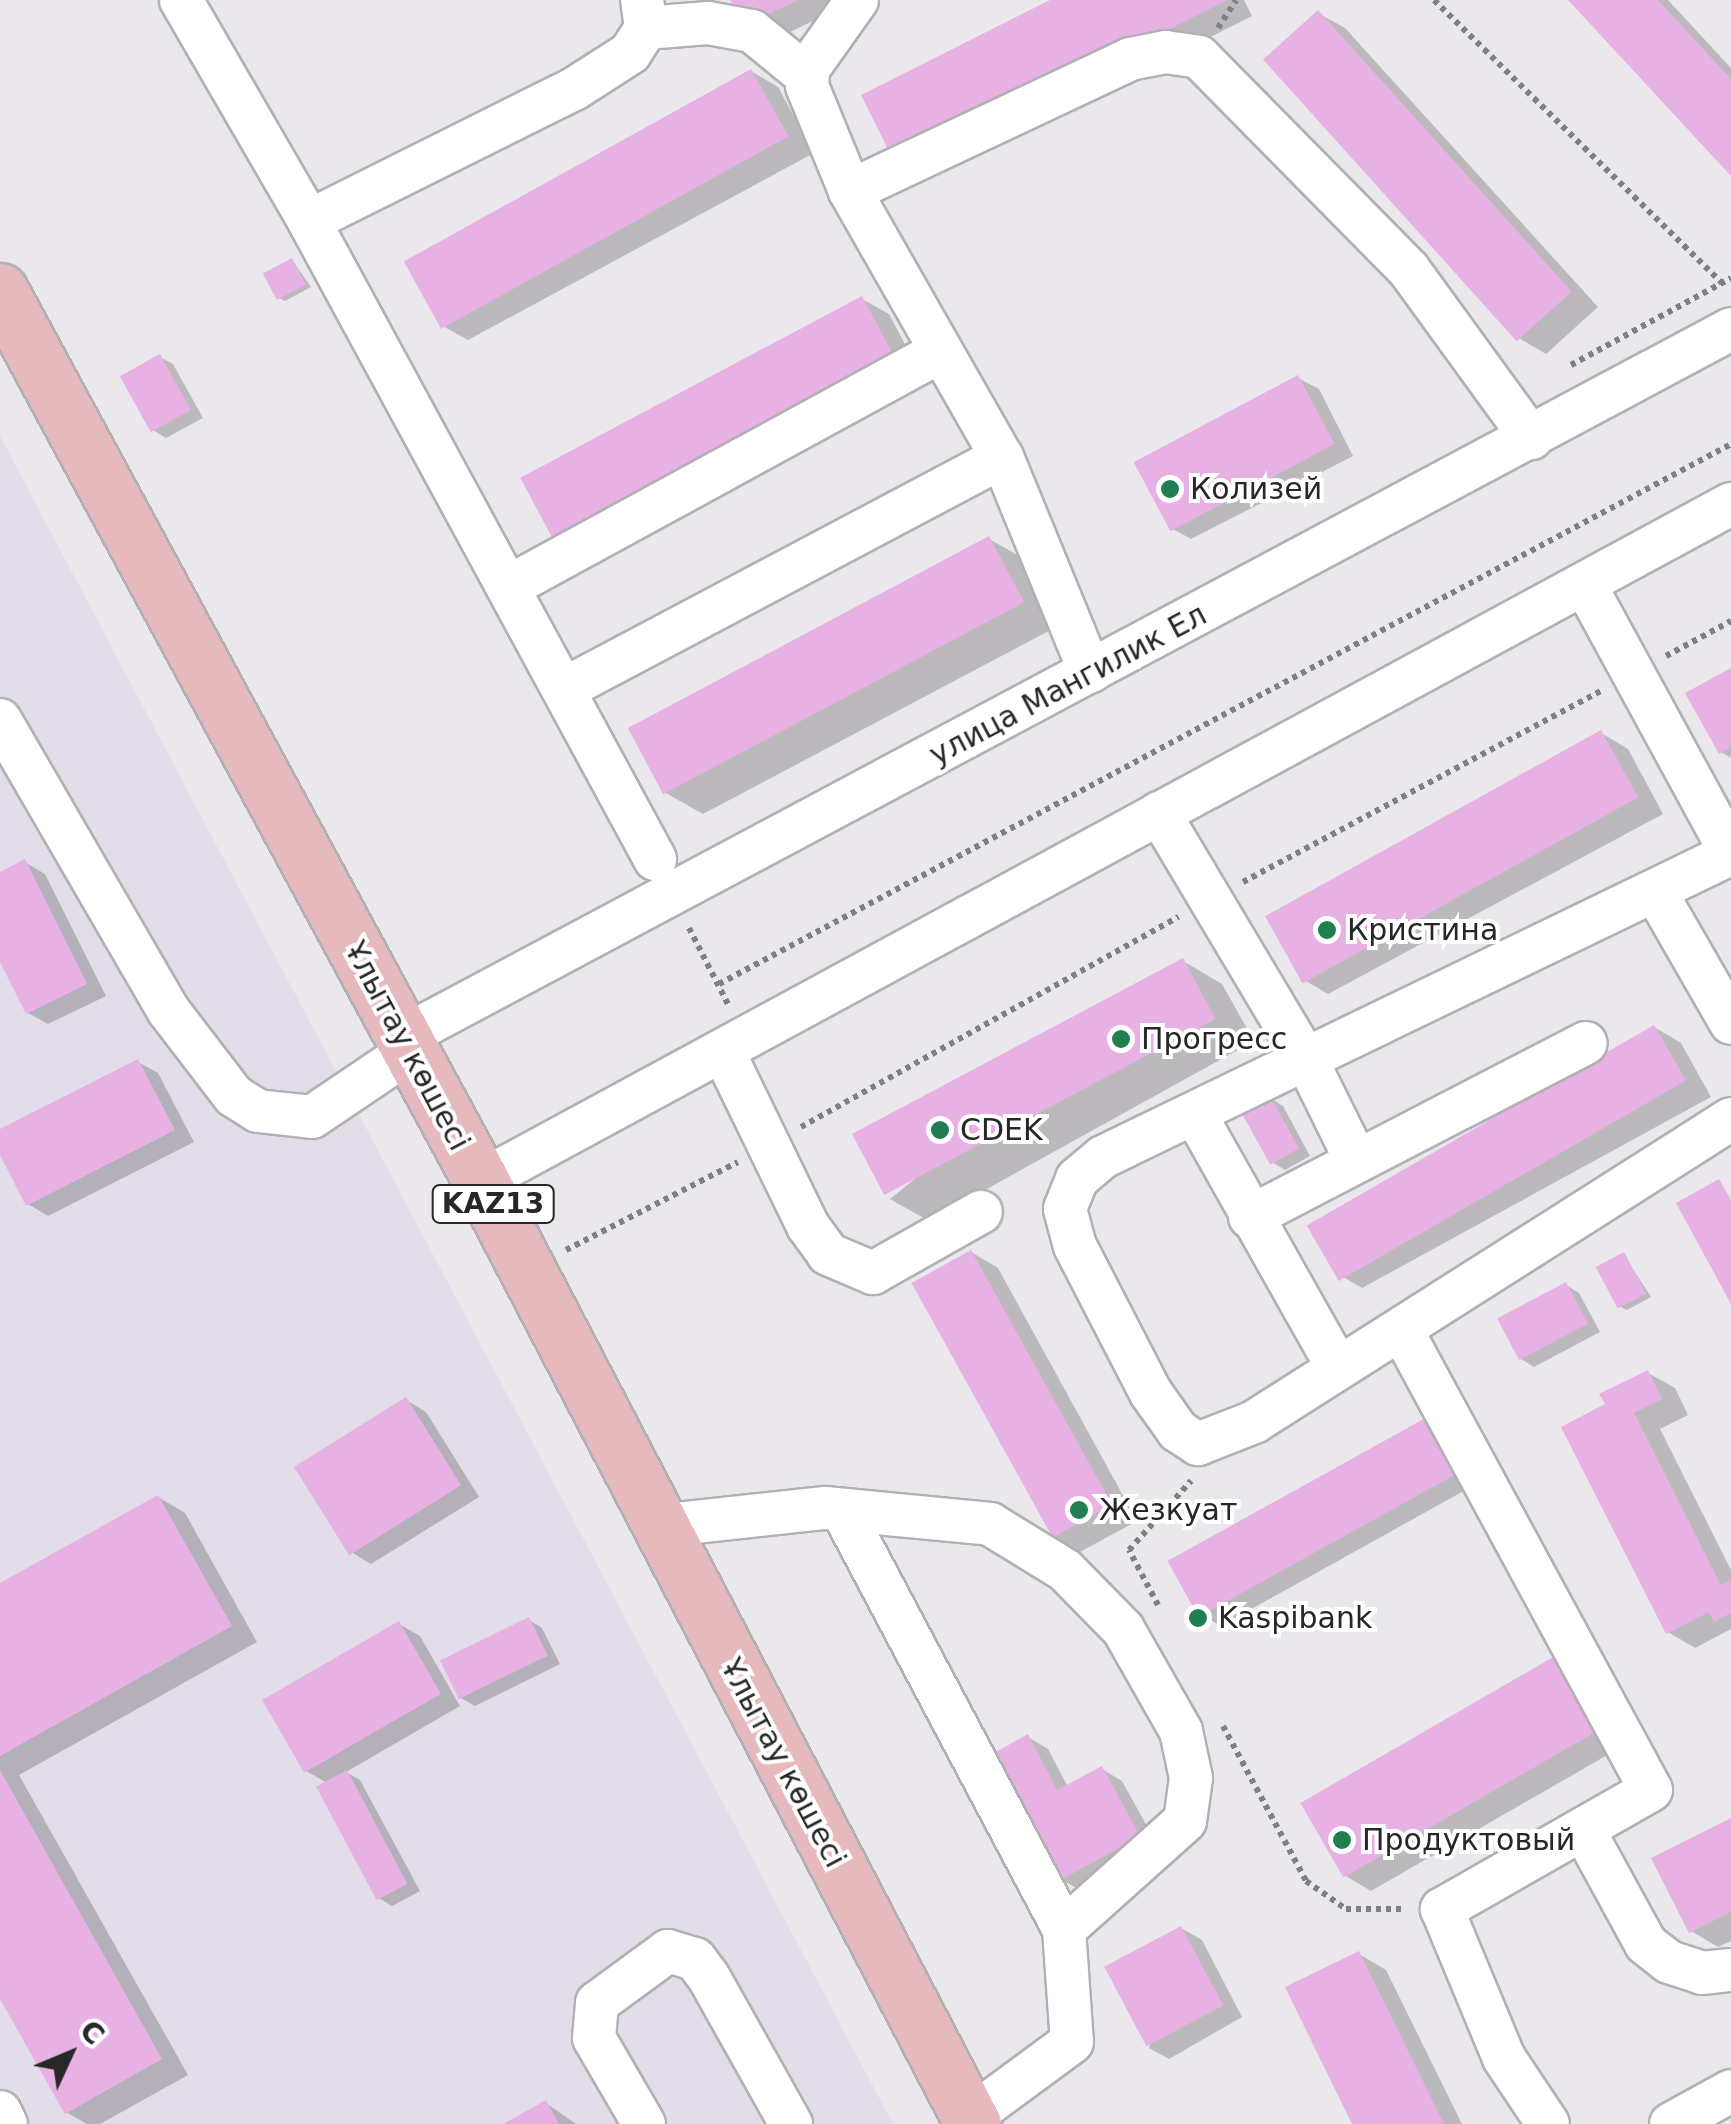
<!DOCTYPE html>
<html>
<head>
<meta charset="utf-8">
<style>
	body { margin:0 }
	#map { position:relative; width:1731px; height:2124px; overflow:hidden; background:#eae8ec; font-family:"DejaVu Sans",sans-serif }
	div>[style] { position:absolute }
	[style*='--x'] { left:calc(var(--x)*1px); top:calc(var(--y)*1px); width:calc(var(--w)*1px); rotate:calc(var(--a)*1deg) }
	.built>* { inset:0; background:#e2dde8 }
	.shadow>* { inset:0; background:#0003 }
	.building>* { inset:0; background:#e8b1e3; transform-origin:0 0 }
	.path>* { height:6px; margin-top:-3px; transform-origin:0; background:repeating-linear-gradient(90deg,#807f81 0 5px,transparent 0 10px) }
	.roads { filter:drop-shadow(2px 0 #b2b0b4) drop-shadow(-2px 0 #b2b0b4) drop-shadow(0 2px #b2b0b4) drop-shadow(0 -2px #b2b0b4) }
	.minor>* { height:42px; margin:-21px; padding:0 21px; transform-origin:21px; border-radius:21px; background:#fff }
	.major>* { height:55px; margin:-27.5px; padding:0 27.5px; transform-origin:27.5px; border-radius:27.5px; background:#e6b9bd }
	.dots>* { width:28px; height:28px; translate:-50% -50%; box-sizing:border-box; border:5px solid #fff; border-radius:50% }
	span { translate:-50% -50%; white-space:nowrap; text-align:center; line-height:1.15; -webkit-text-stroke:8px #fff; paint-order:stroke }
	.shield-label span { padding:2px 8px; background:#fff; border:2px solid; border-radius:8px; -webkit-text-stroke-width:0 }
	.shield-label { font-size:28px; color:#272728; font-weight:700 }
	.poi-label { font-size:30px; color:#272728 }
	.left { translate:0 -50%; text-align:left }
	.street-label { font-size:30px; color:#272728 }
	.north { position:absolute; left:20px; top:2004px; width:100px; height:100px; -webkit-text-stroke:8px #fff; paint-order:stroke; rotate:46deg; font-size:28px; font-weight:700; line-height:40px; text-align:center; color:#272728 }
	.north::after { content:''; display:block; margin:auto; width:35px; height:45px; background:#272728; clip-path:polygon(50% 0,100% 100%,50% 72%,0 100%) }
</style>
</head>
<body>
<div id="map">
	<div class="built">
		<div style="clip-path:polygon(0 436px,893px 2124px,0 2124px)"></div>
	</div>
	<div class="shadow">
		<div style="clip-path:polygon(733px 0,828px 0,834px 11px,773px 40px)"></div>
		<div style="clip-path:polygon(1055px 0,1244px 0,1252px 16px,926px 181px,899px 165px)"></div>
		<div style="clip-path:polygon(1571px 0,1668px 0,1731px 68px,1731px 173px)"></div>
		<div style="clip-path:polygon(1318px 13px,1345px 28px,1598px 307px,1546px 354px,1519px 338px)"></div>
		<div style="clip-path:polygon(751px 71px,778px 87px,814px 153px,468px 340px,441px 325px)"></div>
		<div style="clip-path:polygon(292px 260px,311px 287px,285px 301px,279px 298px)"></div>
		<div style="clip-path:polygon(862px 299px,889px 314px,923px 378px,584px 556px)"></div>
		<div style="clip-path:polygon(160px 357px,173px 364px,203px 418px,166px 438px,153px 430px)"></div>
		<div style="clip-path:polygon(1298px 378px,1319px 389px,1353px 456px,1191px 539px,1171px 528px)"></div>
		<div style="clip-path:polygon(989px 539px,1028px 561px,1062px 624px,703px 814px,664px 792px)"></div>
		<div style="clip-path:polygon(1731px 670px,1731px 758px,1721px 752px)"></div>
		<div style="clip-path:polygon(1601px 733px,1628px 749px,1663px 814px,1328px 994px,1301px 978px)"></div>
		<div style="clip-path:polygon(25px 862px,45px 874px,106px 996px,48px 1024px,28px 1013px,0 957px,0 874px)"></div>
		<div style="clip-path:polygon(1183px 961px,1222px 984px,1254px 1041px,929px 1221px,890px 1199px)"></div>
		<div style="clip-path:polygon(1654px 1027px,1681px 1043px,1711px 1097px,1362px 1288px,1335px 1272px)"></div>
		<div style="clip-path:polygon(138px 1062px,158px 1073px,194px 1142px,48px 1216px,28px 1204px,0 1149px,0 1132px)"></div>
		<div style="clip-path:polygon(1270px 1098px,1283px 1106px,1310px 1156px,1285px 1170px,1272px 1162px)"></div>
		<div style="clip-path:polygon(971px 1252px,998px 1268px,1137px 1521px,1080px 1552px,1053px 1536px)"></div>
		<div style="clip-path:polygon(1624px 1255px,1651px 1297px,1627px 1310px,1621px 1307px)"></div>
		<div style="clip-path:polygon(1566px 1285px,1579px 1293px,1600px 1332px,1534px 1367px,1521px 1359px)"></div>
		<div style="clip-path:polygon(1648px 1373px,1675px 1388px,1688px 1415px,1660px 1429px,1731px 1570px,1731px 1629px,1695px 1648px,1668px 1632px,1608px 1405px)"></div>
		<div style="clip-path:polygon(406px 1400px,426px 1412px,479px 1497px,371px 1564px,351px 1552px)"></div>
		<div style="clip-path:polygon(1449px 1431px,1478px 1483px,1221px 1626px,1200px 1614px)"></div>
		<div style="clip-path:polygon(158px 1497px,185px 1513px,257px 1642px,19px 1775px,188px 2075px,100px 2124px,87px 2124px,66px 2112px,0 1994px,0 1586px)"></div>
		<div style="clip-path:polygon(529px 1620px,542px 1628px,560px 1664px,475px 1706px,461px 1698px)"></div>
		<div style="clip-path:polygon(399px 1624px,420px 1636px,460px 1706px,346px 1772px,360px 1780px,420px 1891px,392px 1906px,379px 1898px,327px 1783px,306px 1771px)"></div>
		<div style="clip-path:polygon(1555px 1659px,1623px 1746px,1371px 1891px,1344px 1875px)"></div>
		<div style="clip-path:polygon(1028px 1737px,1048px 1749px,1068px 1787px,1102px 1769px,1122px 1781px,1159px 1848px,1081px 1891px,1061px 1879px)"></div>
		<div style="clip-path:polygon(1731px 1820px,1731px 1941px,1718px 1947px,1691px 1931px)"></div>
		<div style="clip-path:polygon(1181px 1928px,1202px 1940px,1242px 2017px,1169px 2059px,1149px 2048px)"></div>
		<div style="clip-path:polygon(1359px 1954px,1386px 1970px,1462px 2124px,1355px 2124px)"></div>
		<div style="clip-path:polygon(546px 2103px,576px 2124px,508px 2124px)"></div>
	</div>
	<div class="building">
		<div style="clip-path:polygon(730px 0,798px 0,744px 26px)"></div>
		<div style="clip-path:polygon(1050px 0,1227px 0,897px 167px,861px 95px)"></div>
		<div style="clip-path:polygon(1568px 0,1658px 0,1731px 79px,1731px 176px)"></div>
		<div style="left:1318px;top:10px;width:379px;height:74px;rotate:48deg"></div>
		<div style="left:751px;top:69px;width:77px;height:397px;rotate:61deg"></div>
		<div style="left:292px;top:258px;width:30px;height:33px;rotate:62deg"></div>
		<div style="left:862px;top:296px;width:75px;height:387px;rotate:62deg"></div>
		<div style="left:160px;top:354px;width:64px;height:46px;rotate:61deg"></div>
		<div style="left:1298px;top:375px;width:78px;height:186px;rotate:62deg"></div>
		<div style="left:989px;top:536px;width:75px;height:409px;rotate:62deg"></div>
		<div style="clip-path:polygon(1731px 668px,1731px 747px,1719px 754px,1685px 693px)"></div>
		<div style="left:1601px;top:730px;width:77px;height:384px;rotate:61deg"></div>
		<div style="clip-path:polygon(25px 859px,87px 984px,26px 1014px,0 962px,0 872px)"></div>
		<div style="left:1183px;top:958px;width:69px;height:375px;rotate:62deg"></div>
		<div style="left:1654px;top:1025px;width:64px;height:401px;rotate:60deg"></div>
		<div style="clip-path:polygon(138px 1059px,175px 1130px,26px 1206px,0 1155px,0 1129px)"></div>
		<div style="left:1270px;top:1096px;width:60px;height:33px;rotate:61deg"></div>
		<div style="clip-path:polygon(1719px 1179px,1731px 1200px,1731px 1304px,1676px 1203px)"></div>
		<div style="left:971px;top:1250px;width:291px;height:68px;rotate:61deg"></div>
		<div style="left:1624px;top:1252px;width:47px;height:32px;rotate:62deg"></div>
		<div style="left:1566px;top:1282px;width:47px;height:78px;rotate:62deg"></div>
		<div style="clip-path:polygon(1648px 1370px,1662px 1399px,1634px 1413px,1721px 1585px,1731px 1580px,1731px 1613px,1714px 1622px,1709px 1612px,1666px 1634px,1561px 1427px,1605px 1404px,1599px 1394px)"></div>
		<div style="left:406px;top:1397px;width:104px;height:132px;rotate:58deg"></div>
		<div style="left:1429px;top:1416px;width:64px;height:299px;rotate:61deg"></div>
		<div style="clip-path:polygon(158px 1495px,232px 1626px,0 1756px,0 1583px)"></div>
		<div style="left:529px;top:1617px;width:43px;height:99px;rotate:64deg"></div>
		<div style="left:399px;top:1621px;width:84px;height:158px;rotate:60deg"></div>
		<div style="left:1555px;top:1656px;width:86px;height:294px;rotate:60deg"></div>
		<div style="clip-path:polygon(1028px 1734px,1057px 1790px,1102px 1766px,1140px 1836px,1059px 1881px,994px 1753px)"></div>
		<div style="clip-path:polygon(0 1770px,162px 2059px,65px 2114px,0 1999px)"></div>
		<div style="left:347px;top:1770px;width:129px;height:35px;rotate:62deg"></div>
		<div style="clip-path:polygon(1731px 1818px,1731px 1912px,1689px 1933px,1651px 1858px)"></div>
		<div style="left:1181px;top:1926px;width:90px;height:87px;rotate:62deg"></div>
		<div style="clip-path:polygon(1359px 1951px,1444px 2124px,1352px 2124px,1285px 1987px)"></div>
		<div style="clip-path:polygon(546px 2100px,559px 2124px,503px 2124px)"></div>
	</div>
	<div class="path">
		<div style="--x:1434;--y:0;--w:404;--a:44.5"></div>
		<div style="--x:1218;--y:28;--w:33;--a:-57"></div>
		<div style="--x:1571;--y:365;--w:182;--a:-28.5"></div>
		<div style="--x:1666;--y:656;--w:74;--a:-28.3"></div>
		<div style="--x:1243;--y:882;--w:407;--a:-28.1"></div>
		<div style="--x:689;--y:928;--w:88;--a:62.9"></div>
		<div style="--x:719;--y:984;--w:1147;--a:-28.08"></div>
		<div style="--x:801;--y:1127;--w:432;--a:-29.1"></div>
		<div style="--x:566;--y:1250;--w:193;--a:-27.1"></div>
		<div style="--x:1158;--y:1605;--w:62;--a:-117.8"></div>
		<div style="--x:1129;--y:1550;--w:93;--a:-48.1"></div>
		<div style="--x:1223;--y:1726;--w:176;--a:61.8"></div>
		<div style="--x:1306;--y:1881;--w:49;--a:35"></div>
		<div style="--x:1346;--y:1909;--w:58;--a:0"></div>
	</div>
	<div class="roads">
		<div class="minor">
			<div style="--x:181;--y:0;--w:255;--a:59.9"></div>
			<div style="--x:309;--y:221;--w:726;--a:61.53"></div>
			<div style="--x:857;--y:0;--w:85;--a:125.4"></div>
			<div style="--x:808;--y:69;--w:17;--a:93"></div>
			<div style="--x:807;--y:86;--w:113;--a:67.7"></div>
			<div style="--x:850;--y:191;--w:306;--a:60.3"></div>
			<div style="--x:1002;--y:457;--w:232;--a:67.7"></div>
			<div style="--x:646;--y:28;--w:62;--a:-4.6"></div>
			<div style="--x:708;--y:23;--w:45;--a:10.3"></div>
			<div style="--x:752;--y:31;--w:70;--a:39.2"></div>
			<div style="--x:850;--y:191;--w:310;--a:-25.2"></div>
			<div style="--x:1130;--y:59;--w:36;--a:-11"></div>
			<div style="--x:1165;--y:52;--w:34;--a:8"></div>
			<div style="--x:1199;--y:57;--w:299;--a:45.4"></div>
			<div style="--x:1409;--y:270;--w:208;--a:54"></div>
			<div style="--x:309;--y:221;--w:296;--a:-26.5"></div>
			<div style="--x:574;--y:89;--w:67;--a:-32.7"></div>
			<div style="--x:630;--y:53;--w:30;--a:-57"></div>
			<div style="--x:646;--y:28;--w:28;--a:-98"></div>
			<div style="--x:1585;--y:585;--w:305;--a:61.4"></div>
			<div style="--x:510;--y:586;--w:491;--a:-28.6"></div>
			<div style="--x:566;--y:688;--w:493;--a:-27.9"></div>
			<div style="--x:0;--y:720;--w:335;--a:59.9"></div>
			<div style="--x:168;--y:1010;--w:108;--a:52.5"></div>
			<div style="--x:234;--y:1096;--w:28;--a:32"></div>
			<div style="--x:258;--y:1111;--w:54;--a:6.3"></div>
			<div style="--x:312;--y:1117;--w:118;--a:-34"></div>
			<div style="--x:1159;--y:813;--w:291;--a:59.2"></div>
			<div style="--x:1308;--y:1063;--w:108;--a:63.7"></div>
			<div style="--x:1730;--y:854;--w:696;--a:154.21"></div>
			<div style="--x:1103;--y:1157;--w:34;--a:140"></div>
			<div style="--x:1077;--y:1179;--w:32;--a:112"></div>
			<div style="--x:1065;--y:1209;--w:38;--a:75"></div>
			<div style="--x:1075;--y:1246;--w:165;--a:62.7"></div>
			<div style="--x:1151;--y:1393;--w:47;--a:54.6"></div>
			<div style="--x:1178;--y:1431;--w:24;--a:33"></div>
			<div style="--x:1198;--y:1444;--w:60;--a:-21.4"></div>
			<div style="--x:1254;--y:1422;--w:565;--a:-32.42"></div>
			<div style="--x:1655;--y:891;--w:152;--a:60.1"></div>
			<div style="--x:403;--y:1037;--w:1505;--a:-28.06"></div>
			<div style="--x:723;--y:1051;--w:195;--a:64.1"></div>
			<div style="--x:808;--y:1226;--w:34;--a:54"></div>
			<div style="--x:828;--y:1254;--w:49;--a:22.9"></div>
			<div style="--x:873;--y:1273;--w:124;--a:-29.5"></div>
			<div style="--x:1196;--y:1116;--w:287;--a:60.6"></div>
			<div style="--x:481;--y:1181;--w:1422;--a:-28.44"></div>
			<div style="--x:1250;--y:1217;--w:378;--a:-27.4"></div>
			<div style="--x:1401;--y:1329;--w:524;--a:61.53"></div>
			<div style="--x:1651;--y:1790;--w:241;--a:150.3"></div>
			<div style="--x:1442;--y:1909;--w:161;--a:67.4"></div>
			<div style="--x:1504;--y:2058;--w:79;--a:56.3"></div>
			<div style="--x:842;--y:1510;--w:474;--a:62.1"></div>
			<div style="--x:658;--y:1526;--w:168;--a:-6.2"></div>
			<div style="--x:825;--y:1508;--w:166;--a:5.5"></div>
			<div style="--x:990;--y:1524;--w:88;--a:31.5"></div>
			<div style="--x:1065;--y:1570;--w:83;--a:45.5"></div>
			<div style="--x:1123;--y:1629;--w:117;--a:60.4"></div>
			<div style="--x:1181;--y:1731;--w:48;--a:78"></div>
			<div style="--x:1191;--y:1778;--w:43;--a:97.9"></div>
			<div style="--x:1185;--y:1821;--w:162;--a:138.2"></div>
			<div style="--x:1064;--y:1929;--w:113;--a:86"></div>
			<div style="--x:1072;--y:2042;--w:128;--a:143.6"></div>
			<div style="--x:1583;--y:1829;--w:131;--a:61.3"></div>
			<div style="--x:1646;--y:1944;--w:29;--a:38"></div>
			<div style="--x:1669;--y:1962;--w:35;--a:18"></div>
			<div style="--x:1702;--y:1973;--w:29;--a:-6"></div>
			<div style="--x:0;--y:2112;--w:13;--a:63"></div>
			<div style="--x:644;--y:2124;--w:99;--a:-120.2"></div>
			<div style="--x:594;--y:2038;--w:35;--a:-85"></div>
			<div style="--x:597;--y:2003;--w:88;--a:-36.2"></div>
			<div style="--x:668;--y:1951;--w:28;--a:17"></div>
			<div style="--x:695;--y:1959;--w:21;--a:53"></div>
			<div style="--x:708;--y:1976;--w:170;--a:60.7"></div>
			<div style="--x:1671;--y:2124;--w:68;--a:-28.8"></div>
		</div>
		<div class="major">
			<div style="--x:0;--y:291;--w:1012;--a:61.61"></div>
			<div style="--x:481;--y:1181;--w:1064;--a:62.45"></div>
		</div>
	</div>
	<div class="dots">
		<div style="left:1170px;top:489px;background:#217d52"></div>
		<div style="left:1327px;top:930px;background:#217d52"></div>
		<div style="left:1121px;top:1039px;background:#217d52"></div>
		<div style="left:940px;top:1130px;background:#217d52"></div>
		<div style="left:1079px;top:1510px;background:#217d52"></div>
		<div style="left:1198px;top:1618px;background:#217d52"></div>
		<div style="left:1342px;top:1840px;background:#217d52"></div>
	</div>
	<div class="shield-label">
		<span style="left:493px;top:1204px">KAZ13</span>
	</div>
	<div class="poi-label">
		<span class="left" style="left:1190px;top:489px">Колизей</span>
		<span class="left" style="left:1347px;top:930px">Кристина</span>
		<span class="left" style="left:1141px;top:1039px">Прогресс</span>
		<span class="left" style="left:960px;top:1130px">CDEK</span>
		<span class="left" style="left:1099px;top:1510px">Жезкуат</span>
		<span class="left" style="left:1218px;top:1618px">Kaspibank</span>
		<span class="left" style="left:1362px;top:1840px">Продуктовый</span>
	</div>
	<div class="street-label">
		<span style="left:1068px;top:685px;rotate:-28deg">улица Мангилик Ел</span>
		<span style="left:407px;top:1046px;rotate:62deg">Ұлытау көшесі</span>
		<span style="left:783px;top:1763px;rotate:62deg">Ұлытау көшесі</span>
	</div>
	<div class="north">С</div>
</div>
</body>
</html>
